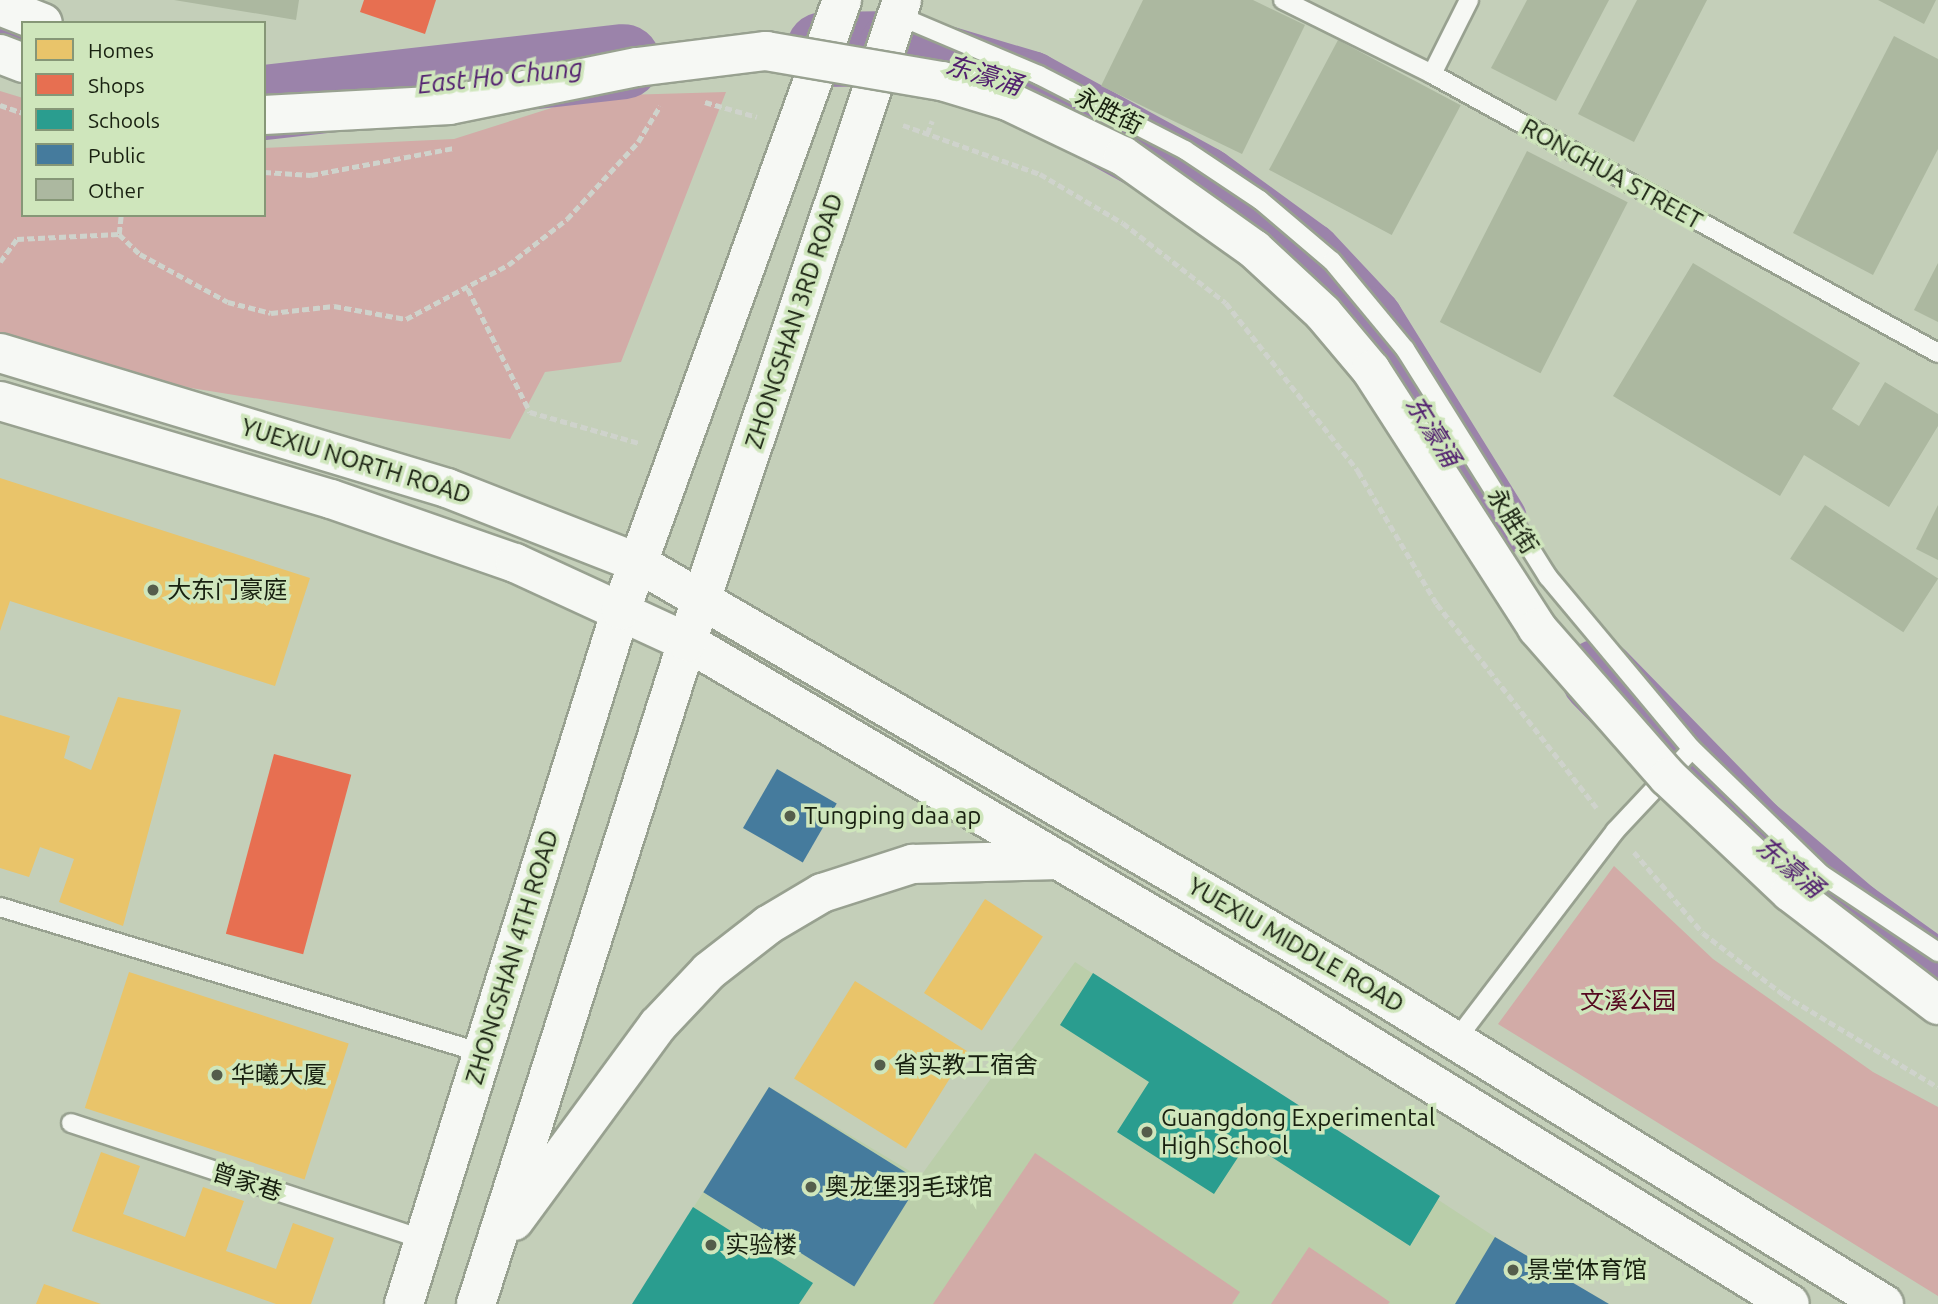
<!DOCTYPE html>
<html>
<head>
<meta charset="utf-8">
<style>
	body { margin:0 }
	#map { position:relative; width:1938px; height:1304px; overflow:hidden; background:#c4cfb9; font-family:Ubuntu,"Noto Sans SC",sans-serif }
	div>[style] { position:absolute }
	[style*='--x'] { left:calc(var(--x)*1px); top:calc(var(--y)*1px); width:calc(var(--w)*1px); rotate:calc(var(--a)*1deg) }
	.built>* { inset:0; background:#bbceaa }
	.green>* { inset:0; background:#d2aba7 }
	.homes>* { inset:0; background:#e9c46a; transform-origin:0 0 }
	.shops>* { inset:0; background:#e76f51; transform-origin:0 0 }
	.schools>* { inset:0; background:#2a9d8f }
	.public>* { inset:0; background:#457b9d; transform-origin:0 0 }
	.river>* { height:75px; margin:-37.5px; padding:0 37.5px; transform-origin:37.5px; border-radius:37.5px; background:#9b83aa }
	.building>* { inset:0; background:#acb8a0; transform-origin:0 0 }
	.path>* { height:4.5px; margin-top:-2.25px; transform-origin:0; background:repeating-linear-gradient(90deg,#cfd3cc 0 7px,transparent 0 10.5px) }
	.roads { filter:drop-shadow(2px 0 #98a190) drop-shadow(-2px 0 #98a190) drop-shadow(0 2px #98a190) drop-shadow(0 -2px #98a190) }
	.service>* { height:18px; margin:-9px; padding:0 9px; transform-origin:9px; border-radius:9px; background:#f6f8f4 }
	.secondary>* { height:38px; margin:-19px; padding:0 19px; transform-origin:19px; border-radius:19px; background:#f6f8f4 }
	.primary>* { height:38px; margin:-19px; padding:0 19px; transform-origin:19px; border-radius:19px; background:#f6f8f4 }
	.trunk>* { height:38px; margin:-19px; padding:0 19px; transform-origin:19px; border-radius:19px; background:#f6f8f4 }
	.bridges { filter:drop-shadow(2px 0 #98a190) drop-shadow(-2px 0 #98a190) drop-shadow(0 2px #98a190) drop-shadow(0 -2px #98a190) }
	.trunk-bridge>* { height:38px; margin:-19px; padding:0 19px; transform-origin:19px; border-radius:19px; background:#f6f8f4 }
	.dots>* { width:19px; height:19px; translate:-50% -50%; box-sizing:border-box; border:4px solid #cfe6bc; border-radius:50% }
	span { translate:-50% -50%; white-space:nowrap; text-align:center; line-height:1.15; -webkit-text-stroke:7px #cfe6bc; paint-order:stroke }
	.street-label { font-size:24px; color:#182010 }
	.poi-label { font-size:24px; color:#182010 }
	.left { translate:0 -50%; text-align:left }
	.park-label { font-size:24px; color:#55081f }
	.water-label { font-size:26px; color:#52206f; font-style:italic }
	.legend { position:absolute; left:21px; top:21px; width:245px; height:196px; box-sizing:border-box; background:#cfe6bc; border:2px solid #869777; margin:0; padding:9px 12px; list-style:none; font-size:21px; color:#182010 }
	.legend li { display:flex; align-items:center; gap:14px; height:35px }
	.legend b { width:35px; border:2px solid #869777 }
</style>
</head>
<body>
<div id="map">
	<div class="built">
		<div style="clip-path:polygon(1075px 962px,1495px 1237px,1609px 1304px,633px 1304px,769px 1087px,920px 1177px)"></div>
	</div>
	<div class="green">
		<div style="clip-path:polygon(0 91px,23px 98px,23px 215px,264px 215px,264px 148px,454px 139px,589px 96px,726px 92px,621px 362px,545px 372px,510px 439px,191px 388px,0 342px)"></div>
		<div style="clip-path:polygon(1614px 866px,1713px 959px,1873px 1072px,1938px 1107px,1938px 1296px,1498px 1024px)"></div>
		<div style="clip-path:polygon(1035px 1153px,1240px 1292px,1232px 1304px,933px 1304px)"></div>
		<div style="clip-path:polygon(1309px 1247px,1390px 1302px,1388px 1304px,1271px 1304px)"></div>
	</div>
	<div class="homes">
		<div style="clip-path:polygon(0 478px,310px 578px,275px 686px,10px 601px,0 631px)"></div>
		<div style="clip-path:polygon(118px 697px,181px 710px,123px 926px,59px 902px,74px 859px,40px 847px,29px 877px,0 868px,0 715px,70px 736px,64px 758px,91px 770px)"></div>
		<div style="left:985px;top:899px;width:69px;height:112px;rotate:33deg"></div>
		<div style="left:129px;top:972px;width:231px;height:143px;rotate:18deg"></div>
		<div style="left:855px;top:981px;width:132px;height:115px;rotate:32deg"></div>
		<div style="clip-path:polygon(101px 1152px,140px 1166px,123px 1214px,185px 1237px,203px 1187px,244px 1201px,226px 1251px,276px 1269px,293px 1223px,334px 1238px,311px 1304px,276px 1304px,72px 1231px)"></div>
		<div style="clip-path:polygon(44px 1284px,101px 1304px,36px 1304px)"></div>
	</div>
	<div class="shops">
		<div style="clip-path:polygon(364px 0,436px 0,425px 34px,360px 12px)"></div>
		<div style="left:274px;top:754px;width:80px;height:186px;rotate:15deg"></div>
	</div>
	<div class="schools">
		<div style="clip-path:polygon(1093px 973px,1440px 1196px,1410px 1246px,1248px 1142px,1214px 1194px,1117px 1132px,1149px 1082px,1060px 1025px)"></div>
		<div style="clip-path:polygon(693px 1207px,813px 1283px,799px 1304px,632px 1304px)"></div>
	</div>
	<div class="public">
		<div style="left:777px;top:769px;width:69px;height:68px;rotate:30deg"></div>
		<div style="left:769px;top:1087px;width:178px;height:124px;rotate:32deg"></div>
		<div style="clip-path:polygon(1495px 1237px,1609px 1304px,1455px 1304px)"></div>
	</div>
	<div class="river">
		<div style="--x:0;--y:26;--w:25;--a:23"></div>
		<div style="--x:823;--y:49;--w:72;--a:-0.8"></div>
		<div style="--x:895;--y:48;--w:140;--a:16.6"></div>
		<div style="--x:1029;--y:88;--w:197;--a:28.8"></div>
		<div style="--x:1202;--y:183;--w:127;--a:36.1"></div>
		<div style="--x:1305;--y:258;--w:89;--a:46.8"></div>
		<div style="--x:1366;--y:323;--w:235;--a:58.2"></div>
		<div style="--x:264;--y:102;--w:361;--a:-6.5"></div>
		<div style="--x:1598;--y:676;--w:216;--a:45.7"></div>
		<div style="--x:1749;--y:831;--w:133;--a:40.4"></div>
		<div style="--x:1850;--y:917;--w:108;--a:35.6"></div>
	</div>
	<div class="building">
		<div style="clip-path:polygon(174px 0,299px 0,296px 20px)"></div>
		<div style="clip-path:polygon(1143px 0,1253px 0,1305px 25px,1242px 154px,1101px 86px)"></div>
		<div style="clip-path:polygon(1527px 0,1609px 0,1556px 101px,1491px 68px)"></div>
		<div style="clip-path:polygon(1637px 0,1707px 0,1634px 142px,1578px 114px)"></div>
		<div style="clip-path:polygon(1878px 0,1936px 0,1924px 24px)"></div>
		<div style="clip-path:polygon(1894px 36px,1938px 59px,1938px 149px,1873px 275px,1793px 233px)"></div>
		<div style="left:1338px;top:40px;width:139px;height:147px;rotate:28deg"></div>
		<div style="left:1527px;top:151px;width:113px;height:192px;rotate:27deg"></div>
		<div style="clip-path:polygon(1693px 263px,1860px 363px,1832px 409px,1859px 426px,1885px 382px,1938px 414px,1938px 426px,1889px 507px,1804px 455px,1780px 496px,1613px 396px)"></div>
		<div style="clip-path:polygon(1938px 263px,1938px 322px,1914px 310px)"></div>
		<div style="left:1825px;top:505px;width:135px;height:64px;rotate:33deg"></div>
		<div style="clip-path:polygon(1938px 505px,1938px 560px,1916px 549px)"></div>
	</div>
	<div class="path">
		<div style="--x:705;--y:102;--w:54;--a:16.1"></div>
		<div style="--x:0;--y:105;--w:24;--a:19"></div>
		<div style="--x:903;--y:125;--w:145;--a:19.7"></div>
		<div style="--x:1040;--y:174;--w:96;--a:30.6"></div>
		<div style="--x:1123;--y:223;--w:130;--a:37.8"></div>
		<div style="--x:1226;--y:303;--w:214;--a:51.8"></div>
		<div style="--x:1358;--y:471;--w:155;--a:59.3"></div>
		<div style="--x:1437;--y:604;--w:259;--a:51.9"></div>
		<div style="--x:927;--y:134;--w:14;--a:-69"></div>
		<div style="--x:264;--y:172;--w:47;--a:3.7"></div>
		<div style="--x:311;--y:175;--w:146;--a:-10.7"></div>
		<div style="--x:119;--y:234;--w:19;--a:-84"></div>
		<div style="--x:0;--y:262;--w:29;--a:-54"></div>
		<div style="--x:17;--y:239;--w:102;--a:-2.8"></div>
		<div style="--x:119;--y:234;--w:29;--a:44"></div>
		<div style="--x:140;--y:254;--w:100;--a:28.6"></div>
		<div style="--x:228;--y:302;--w:44;--a:14.3"></div>
		<div style="--x:271;--y:313;--w:63;--a:-6.3"></div>
		<div style="--x:334;--y:306;--w:73;--a:10.2"></div>
		<div style="--x:406;--y:319;--w:115;--a:-27.9"></div>
		<div style="--x:508;--y:265;--w:75;--a:-37.9"></div>
		<div style="--x:567;--y:219;--w:105;--a:-47.3"></div>
		<div style="--x:638;--y:142;--w:42;--a:-58.6"></div>
		<div style="--x:468;--y:289;--w:138;--a:63.2"></div>
		<div style="--x:530;--y:412;--w:113;--a:15.9"></div>
		<div style="--x:1634;--y:852;--w:106;--a:49.6"></div>
		<div style="--x:1703;--y:933;--w:102;--a:37.4"></div>
		<div style="--x:1784;--y:995;--w:179;--a:30.9"></div>
	</div>
	<div class="roads">
		<div class="service">
			<div style="--x:1283;--y:0;--w:166;--a:26.4"></div>
			<div style="--x:1432;--y:74;--w:578;--a:28.87"></div>
			<div style="--x:897;--y:15;--w:154;--a:22.9"></div>
			<div style="--x:1039;--y:75;--w:164;--a:27.2"></div>
			<div style="--x:1185;--y:150;--w:90;--a:33.7"></div>
			<div style="--x:1260;--y:200;--w:94;--a:40.3"></div>
			<div style="--x:1332;--y:261;--w:114;--a:50.3"></div>
			<div style="--x:1405;--y:349;--w:269;--a:57.9"></div>
			<div style="--x:1548;--y:577;--w:224;--a:50.1"></div>
			<div style="--x:1692;--y:749;--w:180;--a:44.1"></div>
			<div style="--x:1821;--y:874;--w:141;--a:33.7"></div>
			<div style="--x:1432;--y:74;--w:83;--a:-63.4"></div>
			<div style="--x:0;--y:907;--w:504;--a:16.85"></div>
			<div style="--x:1456;--y:1040;--w:263;--a:-52.7"></div>
			<div style="--x:1615;--y:831;--w:112;--a:-46.8"></div>
			<div style="--x:71;--y:1123;--w:372;--a:18.3"></div>
		</div>
		<div class="secondary">
			<div style="--x:0;--y:353;--w:467;--a:16.8"></div>
			<div style="--x:447;--y:488;--w:205;--a:21.4"></div>
			<div style="--x:638;--y:563;--w:856;--a:30.16"></div>
			<div style="--x:1378;--y:993;--w:594;--a:31.58"></div>
			<div style="--x:0;--y:401;--w:345;--a:16.5"></div>
			<div style="--x:331;--y:499;--w:195;--a:19.2"></div>
			<div style="--x:515;--y:563;--w:189;--a:24.7"></div>
			<div style="--x:687;--y:642;--w:697;--a:30.43"></div>
			<div style="--x:1288;--y:995;--w:589;--a:31.61"></div>
		</div>
		<div class="primary">
			<div style="--x:514;--y:1221;--w:243;--a:-53.7"></div>
			<div style="--x:658;--y:1025;--w:74;--a:-46.6"></div>
			<div style="--x:709;--y:971;--w:75;--a:-37.9"></div>
			<div style="--x:768;--y:925;--w:63;--a:-30.7"></div>
			<div style="--x:822;--y:893;--w:95;--a:-17.9"></div>
			<div style="--x:912;--y:864;--w:147;--a:-1.6"></div>
			<div style="--x:404;--y:1304;--w:727;--a:-72.64"></div>
			<div style="--x:621;--y:610;--w:649;--a:-70.08"></div>
			<div style="--x:476;--y:1304;--w:695;--a:-72.32"></div>
			<div style="--x:687;--y:642;--w:677;--a:-71.48"></div>
		</div>
		<div class="trunk">
			<div style="--x:0;--y:6;--w:46;--a:21.6"></div>
			<div style="--x:0;--y:54;--w:25;--a:21"></div>
		</div>
	</div>
	<div class="bridges">
		<div class="trunk-bridge">
			<div style="--x:264;--y:115;--w:186;--a:-3.1"></div>
			<div style="--x:450;--y:105;--w:191;--a:-11.5"></div>
			<div style="--x:637;--y:67;--w:130;--a:-7.1"></div>
			<div style="--x:766;--y:51;--w:179;--a:9.7"></div>
			<div style="--x:942;--y:81;--w:69;--a:16.9"></div>
			<div style="--x:1008;--y:101;--w:127;--a:25.6"></div>
			<div style="--x:1123;--y:156;--w:161;--a:35.4"></div>
			<div style="--x:1254;--y:249;--w:94;--a:42.8"></div>
			<div style="--x:1323;--y:313;--w:75;--a:49.9"></div>
			<div style="--x:1371;--y:370;--w:307;--a:57.2"></div>
			<div style="--x:1537;--y:628;--w:198;--a:48.7"></div>
			<div style="--x:1668;--y:777;--w:168;--a:43.3"></div>
			<div style="--x:1790;--y:892;--w:186;--a:37.4"></div>
		</div>
	</div>
	<div class="dots">
		<div style="left:153px;top:590px;background:#545d4b"></div>
		<div style="left:790px;top:816px;background:#545d4b"></div>
		<div style="left:880px;top:1065px;background:#545d4b"></div>
		<div style="left:217px;top:1075px;background:#545d4b"></div>
		<div style="left:1147px;top:1132px;background:#545d4b"></div>
		<div style="left:811px;top:1187px;background:#545d4b"></div>
		<div style="left:711px;top:1245px;background:#545d4b"></div>
		<div style="left:1513px;top:1270px;background:#545d4b"></div>
	</div>
	<div class="street-label">
		<span style="left:1109px;top:111px;rotate:27deg">永胜街</span>
		<span style="left:1612px;top:174px;rotate:29deg">RONGHUA STREET</span>
		<span style="left:794px;top:321px;rotate:-72deg">ZHONGSHAN 3RD ROAD</span>
		<span style="left:356px;top:461px;rotate:17deg">YUEXIU NORTH ROAD</span>
		<span style="left:1513px;top:521px;rotate:58deg">永胜街</span>
		<span style="left:1296px;top:945px;rotate:30deg">YUEXIU MIDDLE ROAD</span>
		<span style="left:512px;top:957px;rotate:-73deg">ZHONGSHAN 4TH ROAD</span>
		<span style="left:247px;top:1182px;rotate:18deg">曾家巷</span>
	</div>
	<div class="poi-label">
		<span class="left" style="left:167px;top:590px">大东门豪庭</span>
		<span class="left" style="left:804px;top:816px">Tungping daa ap</span>
		<span class="left" style="left:894px;top:1065px">省实教工宿舍</span>
		<span class="left" style="left:231px;top:1075px">华曦大厦</span>
		<span class="left" style="left:1161px;top:1132px">Guangdong Experimental<br>High School</span>
		<span class="left" style="left:825px;top:1187px">奥龙堡羽毛球馆</span>
		<span class="left" style="left:725px;top:1245px">实验楼</span>
		<span class="left" style="left:1527px;top:1270px">景堂体育馆</span>
	</div>
	<div class="park-label">
		<span style="left:1628px;top:1001px">文溪公园</span>
	</div>
	<div class="water-label">
		<span style="left:984px;top:75px;rotate:17deg">东濠涌</span>
		<span style="left:500px;top:76px;rotate:-6deg">East Ho Chung</span>
		<span style="left:1433px;top:431px;rotate:58deg">东濠涌</span>
		<span style="left:1790px;top:867px;rotate:40deg">东濠涌</span>
	</div>
	<ul class="legend">
	<li><b style="height:19px;background:#e9c46a"></b>Homes</li>
	<li><b style="height:19px;background:#e76f51"></b>Shops</li>
	<li><b style="height:19px;background:#2a9d8f"></b>Schools</li>
	<li><b style="height:19px;background:#457b9d"></b>Public</li>
	<li><b style="height:19px;background:#acb8a0"></b>Other</li>
	</ul>
</div>
</body>
</html>
